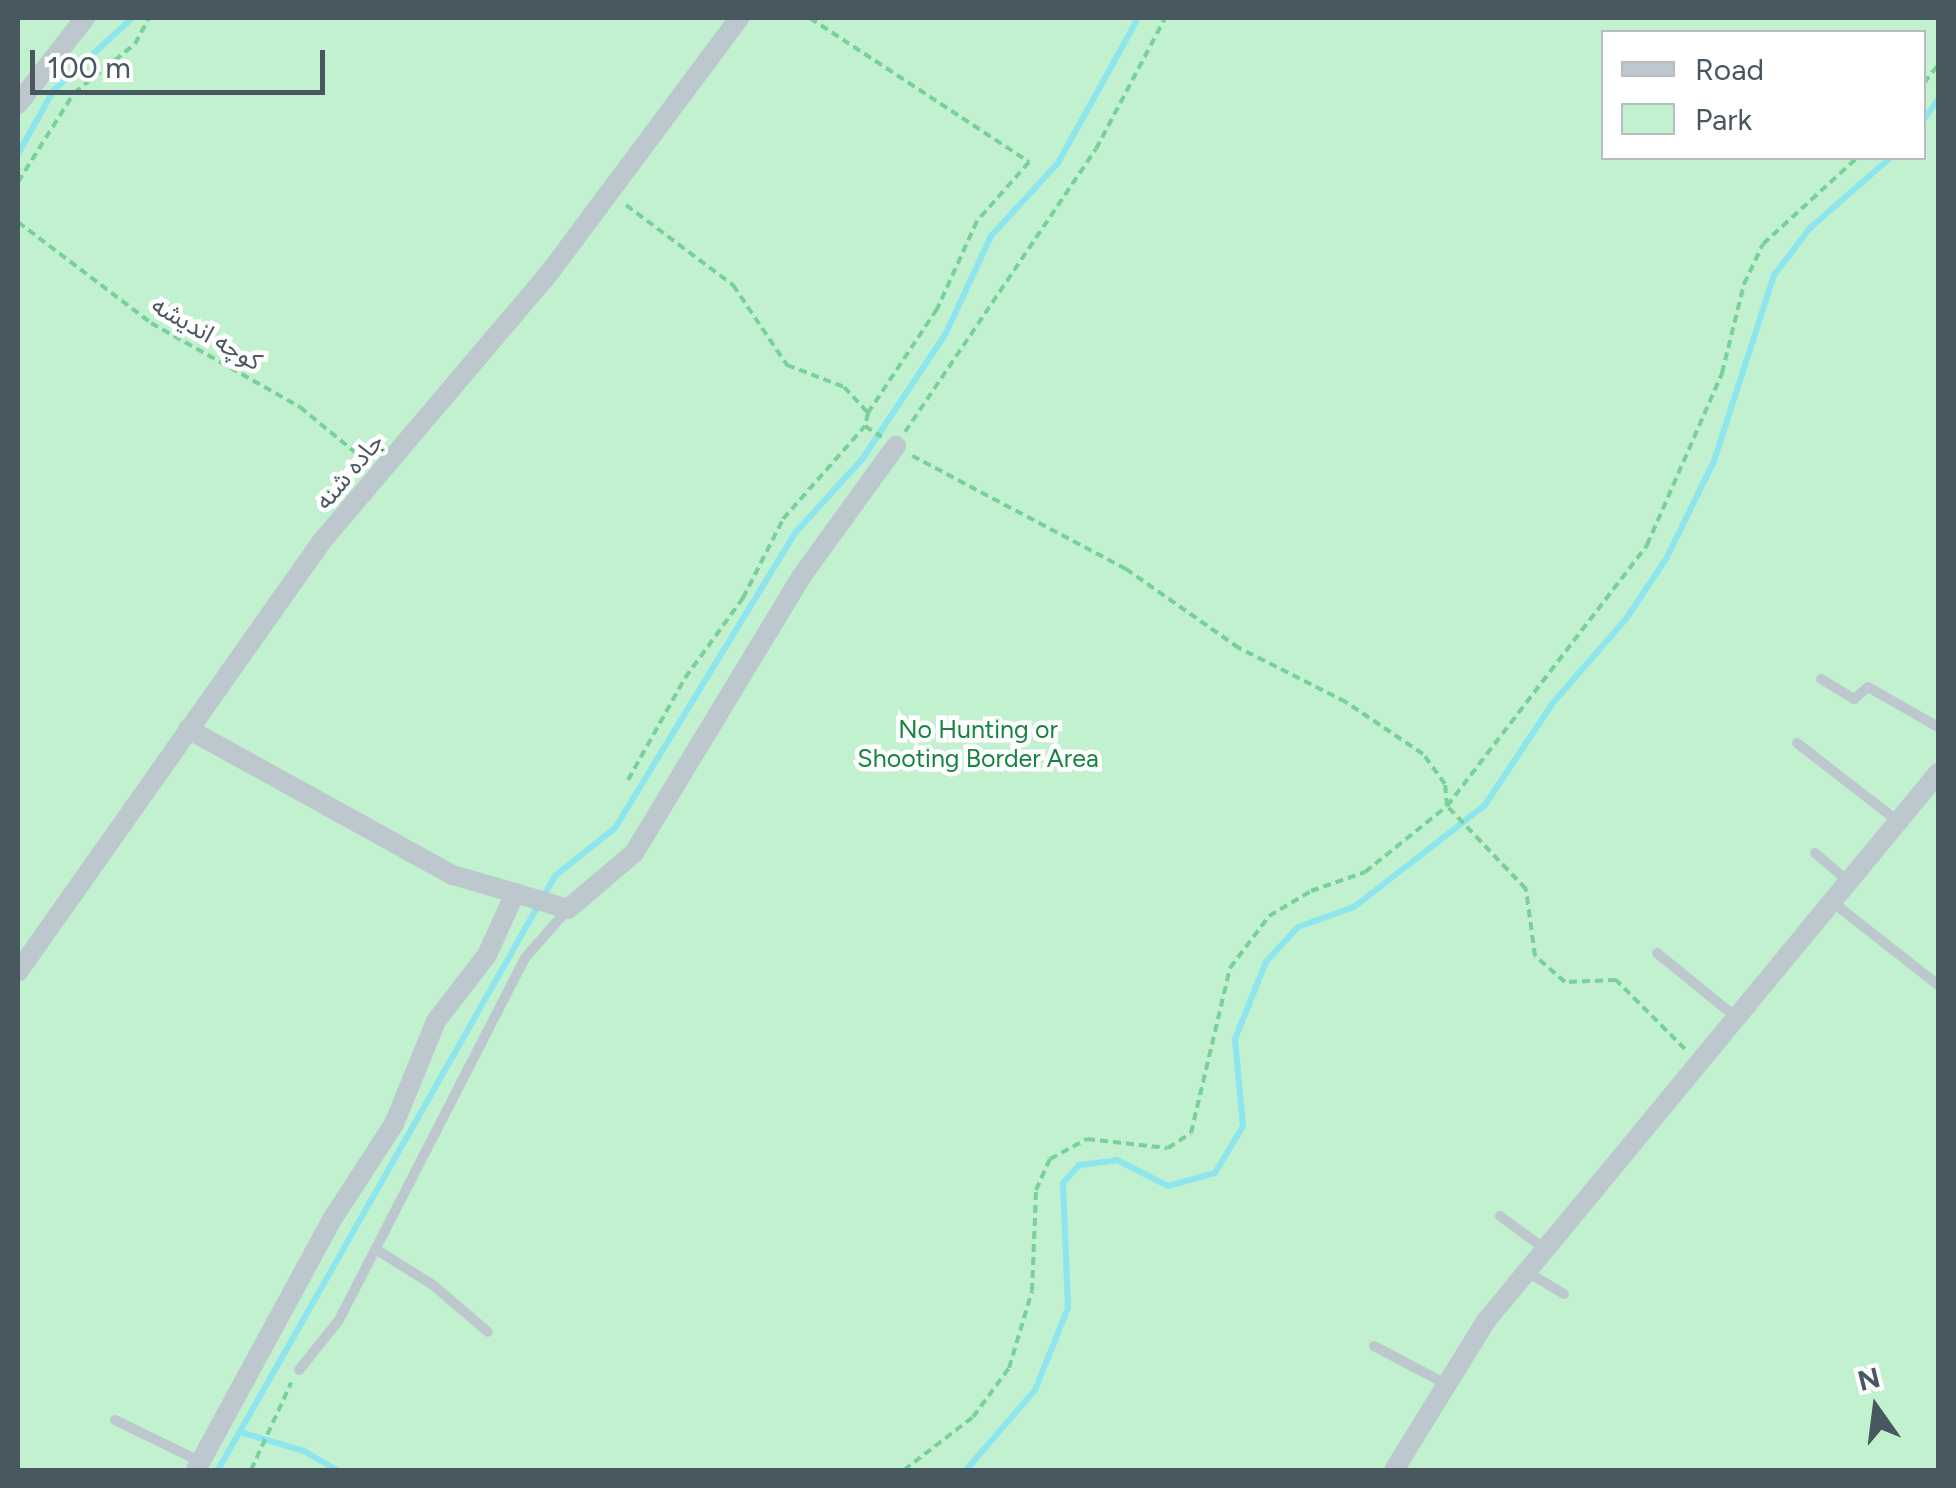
<!DOCTYPE html>
<html>
<head>
<meta charset="utf-8">
<style>
	body { margin:0 }
	#map { position:relative; width:1956px; height:1488px; overflow:hidden; background:#f4f2f2; font-family:Figtree,"Noto Sans Arabic",sans-serif }
	div>[style] { position:absolute }
	[style*='--x'] { left:calc(var(--x)*1px); top:calc(var(--y)*1px); width:calc(var(--w)*1px); rotate:calc(var(--a)*1deg) }
	.green>* { inset:0; background:#c1f1ce }
	.stream>* { height:6px; margin:-3px; padding:0 3px; transform-origin:3px; border-radius:3px; background:#8de5ee }
	.path>* { height:4px; margin-top:-2px; transform-origin:0; background:repeating-linear-gradient(90deg,#78d09a 0 8px,transparent 0 13px) }
	.service>* { height:10px; margin:-5px; padding:0 5px; transform-origin:5px; border-radius:5px; background:#bdc8ce }
	.minor>* { height:20px; margin:-10px; padding:0 10px; transform-origin:10px; border-radius:10px; background:#bdc8ce }
	span { translate:-50% -50%; white-space:nowrap; text-align:center; line-height:1.15; -webkit-text-stroke:9px #fff; paint-order:stroke }
	.street-label { font-size:25px; color:#495760 }
	.park-label { font-size:25px; color:#168441 }
	.frame { position:absolute; inset:0; border:20px solid #495760; pointer-events:none }
	.legend { position:absolute; left:1601px; top:30px; width:325px; height:130px; box-sizing:border-box; background:#fff; border:2px solid #b6bcbf; margin:0; padding:12px 18px; list-style:none; font-size:30px; color:#495760 }
	.legend li { display:flex; align-items:center; gap:20px; height:50px }
	.legend b { width:50px; border:2px solid #b6bcbf }
	.north { position:absolute; left:1826px; top:1358px; width:100px; height:100px; -webkit-text-stroke:8px #fff; paint-order:stroke; rotate:346deg; font-size:28px; font-weight:700; line-height:40px; text-align:center; color:#495760 }
	.north::after { content:''; display:block; margin:auto; width:35px; height:45px; background:#495760; clip-path:polygon(50% 0,100% 100%,50% 72%,0 100%) }
	.scale { position:absolute; left:30px; top:50px; width:295px; height:45px; box-sizing:border-box; border:5px solid #495760; border-top:0; padding-left:12px; font-size:30px; line-height:35px; white-space:nowrap; color:#495760; -webkit-text-stroke:8px #fff; paint-order:stroke }
</style>
</head>
<body>
<div id="map">
	<div class="green">
		<div style="clip-path:polygon(evenodd,18px 18px,1938px 18px,1938px 1470px,18px 1470px,18px 18px,1604px 32px,1924px 32px,1924px 158px,1604px 158px,1604px 32px)"></div>
	</div>
	<div class="stream">
		<div style="--x:1924;--y:119;--w:24;--a:-54"></div>
		<div style="--x:18;--y:154;--w:72;--a:-60.9"></div>
		<div style="--x:53;--y:91;--w:108;--a:-42.7"></div>
		<div style="--x:240;--y:1432;--w:67;--a:16.5"></div>
		<div style="--x:304;--y:1451;--w:38;--a:30"></div>
		<div style="--x:218;--y:1470;--w:683;--a:-60.43"></div>
		<div style="--x:555;--y:876;--w:77;--a:-38.7"></div>
		<div style="--x:615;--y:828;--w:347;--a:-58.6"></div>
		<div style="--x:796;--y:532;--w:100;--a:-47.8"></div>
		<div style="--x:863;--y:458;--w:150;--a:-56.4"></div>
		<div style="--x:946;--y:333;--w:107;--a:-65.1"></div>
		<div style="--x:991;--y:236;--w:99;--a:-47.5"></div>
		<div style="--x:1058;--y:163;--w:166;--a:-61.1"></div>
		<div style="--x:966;--y:1470;--w:106;--a:-49.2"></div>
		<div style="--x:1035;--y:1390;--w:88;--a:-68.1"></div>
		<div style="--x:1068;--y:1308;--w:125;--a:-92.3"></div>
		<div style="--x:1063;--y:1183;--w:24;--a:-48"></div>
		<div style="--x:1079;--y:1165;--w:38;--a:-7"></div>
		<div style="--x:1117;--y:1160;--w:57;--a:27"></div>
		<div style="--x:1168;--y:1186;--w:49;--a:-15.5"></div>
		<div style="--x:1215;--y:1173;--w:55;--a:-59.2"></div>
		<div style="--x:1243;--y:1126;--w:87;--a:-95.3"></div>
		<div style="--x:1235;--y:1039;--w:83;--a:-68.1"></div>
		<div style="--x:1266;--y:962;--w:47;--a:-47.6"></div>
		<div style="--x:1298;--y:927;--w:59;--a:-19.7"></div>
		<div style="--x:1354;--y:907;--w:166;--a:-37.9"></div>
		<div style="--x:1485;--y:805;--w:121;--a:-56.4"></div>
		<div style="--x:1552;--y:704;--w:113;--a:-49"></div>
		<div style="--x:1626;--y:619;--w:74;--a:-56.5"></div>
		<div style="--x:1667;--y:557;--w:107;--a:-63.9"></div>
		<div style="--x:1714;--y:461;--w:195;--a:-72.1"></div>
		<div style="--x:1774;--y:275;--w:59;--a:-52.5"></div>
		<div style="--x:1810;--y:228;--w:106;--a:-41.2"></div>
	</div>
	<div class="path">
		<div style="--x:810;--y:18;--w:262;--a:33.3"></div>
		<div style="--x:1029;--y:162;--w:79;--a:131.4"></div>
		<div style="--x:977;--y:221;--w:97;--a:114.4"></div>
		<div style="--x:937;--y:309;--w:125;--a:123.6"></div>
		<div style="--x:1924;--y:83;--w:23;--a:-52"></div>
		<div style="--x:18;--y:182;--w:105;--a:-57.8"></div>
		<div style="--x:74;--y:93;--w:78;--a:-38.8"></div>
		<div style="--x:135;--y:44;--w:30;--a:-62"></div>
		<div style="--x:626;--y:205;--w:134;--a:36.8"></div>
		<div style="--x:733;--y:285;--w:97;--a:56"></div>
		<div style="--x:787;--y:365;--w:61;--a:21.1"></div>
		<div style="--x:844;--y:387;--w:35;--a:47"></div>
		<div style="--x:868;--y:413;--w:13;--a:103"></div>
		<div style="--x:865;--y:426;--w:20;--a:33"></div>
		<div style="--x:18;--y:222;--w:167;--a:37.2"></div>
		<div style="--x:151;--y:323;--w:171;--a:29.4"></div>
		<div style="--x:300;--y:407;--w:87;--a:39.4"></div>
		<div style="--x:905;--y:432;--w:341;--a:-56"></div>
		<div style="--x:1096;--y:149;--w:148;--a:-62.2"></div>
		<div style="--x:628;--y:780;--w:117;--a:-60.8"></div>
		<div style="--x:685;--y:678;--w:99;--a:-54.1"></div>
		<div style="--x:743;--y:598;--w:89;--a:-63.1"></div>
		<div style="--x:783;--y:519;--w:124;--a:-48.6"></div>
		<div style="--x:1685;--y:1049;--w:98;--a:-135"></div>
		<div style="--x:1616;--y:980;--w:51;--a:177.8"></div>
		<div style="--x:1565;--y:982;--w:40;--a:-139"></div>
		<div style="--x:1535;--y:956;--w:68;--a:-97.7"></div>
		<div style="--x:1526;--y:889;--w:115;--a:-133.6"></div>
		<div style="--x:1447;--y:806;--w:329;--a:-52.5"></div>
		<div style="--x:1647;--y:545;--w:188;--a:-66.4"></div>
		<div style="--x:1722;--y:373;--w:92;--a:-76.1"></div>
		<div style="--x:1744;--y:284;--w:44;--a:-64.6"></div>
		<div style="--x:1763;--y:244;--w:127;--a:-42.5"></div>
		<div style="--x:251;--y:1470;--w:96;--a:-65.3"></div>
		<div style="--x:904;--y:1470;--w:87;--a:-37.5"></div>
		<div style="--x:973;--y:1417;--w:61;--a:-53.7"></div>
		<div style="--x:1009;--y:1368;--w:80;--a:-73.4"></div>
		<div style="--x:1032;--y:1291;--w:101;--a:-87.7"></div>
		<div style="--x:1036;--y:1190;--w:34;--a:-66"></div>
		<div style="--x:1050;--y:1159;--w:42;--a:-28.4"></div>
		<div style="--x:1087;--y:1139;--w:81;--a:6.3"></div>
		<div style="--x:1168;--y:1148;--w:27;--a:-33"></div>
		<div style="--x:1191;--y:1133;--w:170;--a:-76.7"></div>
		<div style="--x:1230;--y:968;--w:65;--a:-53.1"></div>
		<div style="--x:1269;--y:916;--w:49;--a:-30.8"></div>
		<div style="--x:1311;--y:891;--w:57;--a:-19.4"></div>
		<div style="--x:1365;--y:872;--w:105;--a:-38.8"></div>
		<div style="--x:1447;--y:806;--w:22;--a:-95"></div>
		<div style="--x:1445;--y:784;--w:37;--a:-126"></div>
		<div style="--x:1423;--y:754;--w:93;--a:-146"></div>
		<div style="--x:1346;--y:702;--w:120;--a:-153.2"></div>
		<div style="--x:1239;--y:648;--w:138;--a:-145"></div>
		<div style="--x:1126;--y:569;--w:243;--a:-152.1"></div>
	</div>
	<div class="service">
		<div style="--x:1821;--y:679;--w:39;--a:31"></div>
		<div style="--x:1854;--y:699;--w:18;--a:-41"></div>
		<div style="--x:1868;--y:687;--w:81;--a:29.7"></div>
		<div style="--x:1797;--y:743;--w:129;--a:37.8"></div>
		<div style="--x:1815;--y:853;--w:48;--a:40.7"></div>
		<div style="--x:1835;--y:904;--w:131;--a:38.2"></div>
		<div style="--x:1657;--y:953;--w:103;--a:39.1"></div>
		<div style="--x:1500;--y:1216;--w:56;--a:36.3"></div>
		<div style="--x:377;--y:1250;--w:66;--a:32"></div>
		<div style="--x:433;--y:1285;--w:72;--a:40.5"></div>
		<div style="--x:1527;--y:1272;--w:43;--a:30.7"></div>
		<div style="--x:1374;--y:1346;--w:81;--a:27.8"></div>
		<div style="--x:299;--y:1370;--w:64;--a:-51.3"></div>
		<div style="--x:339;--y:1320;--w:407;--a:-62.8"></div>
		<div style="--x:525;--y:958;--w:65;--a:-48.7"></div>
		<div style="--x:115;--y:1420;--w:96;--a:26"></div>
	</div>
	<div class="minor">
		<div style="--x:18;--y:104;--w:109;--a:-52.1"></div>
		<div style="--x:188;--y:729;--w:303;--a:28.9"></div>
		<div style="--x:453;--y:875;--w:65;--a:16.2"></div>
		<div style="--x:18;--y:972;--w:527;--a:-54.8"></div>
		<div style="--x:322;--y:541;--w:353;--a:-49.7"></div>
		<div style="--x:550;--y:272;--w:317;--a:-53.3"></div>
		<div style="--x:196;--y:1470;--w:283;--a:-61.5"></div>
		<div style="--x:331;--y:1221;--w:116;--a:-57"></div>
		<div style="--x:394;--y:1124;--w:111;--a:-67.8"></div>
		<div style="--x:436;--y:1021;--w:83;--a:-52.3"></div>
		<div style="--x:487;--y:955;--w:68;--a:-65.7"></div>
		<div style="--x:515;--y:893;--w:55;--a:16.8"></div>
		<div style="--x:568;--y:909;--w:87;--a:-40.3"></div>
		<div style="--x:634;--y:853;--w:323;--a:-58.8"></div>
		<div style="--x:801;--y:577;--w:162;--a:-54.1"></div>
		<div style="--x:1394;--y:1470;--w:175;--a:-58.3"></div>
		<div style="--x:1486;--y:1321;--w:710;--a:-50.48"></div>
	</div>
	<div class="street-label">
		<span style="left:207px;top:333px;rotate:30deg">کوچه اندیشه</span>
		<span style="left:349px;top:471px;rotate:-50deg">جاده شنه</span>
	</div>
	<div class="park-label">
		<span style="left:978px;top:744px">No Hunting or<br>Shooting Border Area</span>
	</div>
	<div class="frame"></div>
	<ul class="legend">
	<li><b style="height:12px;background:#bdc8ce"></b>Road</li>
	<li><b style="height:28px;background:#c1f1ce"></b>Park</li>
	</ul>
	<div class="north">N</div>
	<div class="scale">100 m</div>
</div>
</body>
</html>
